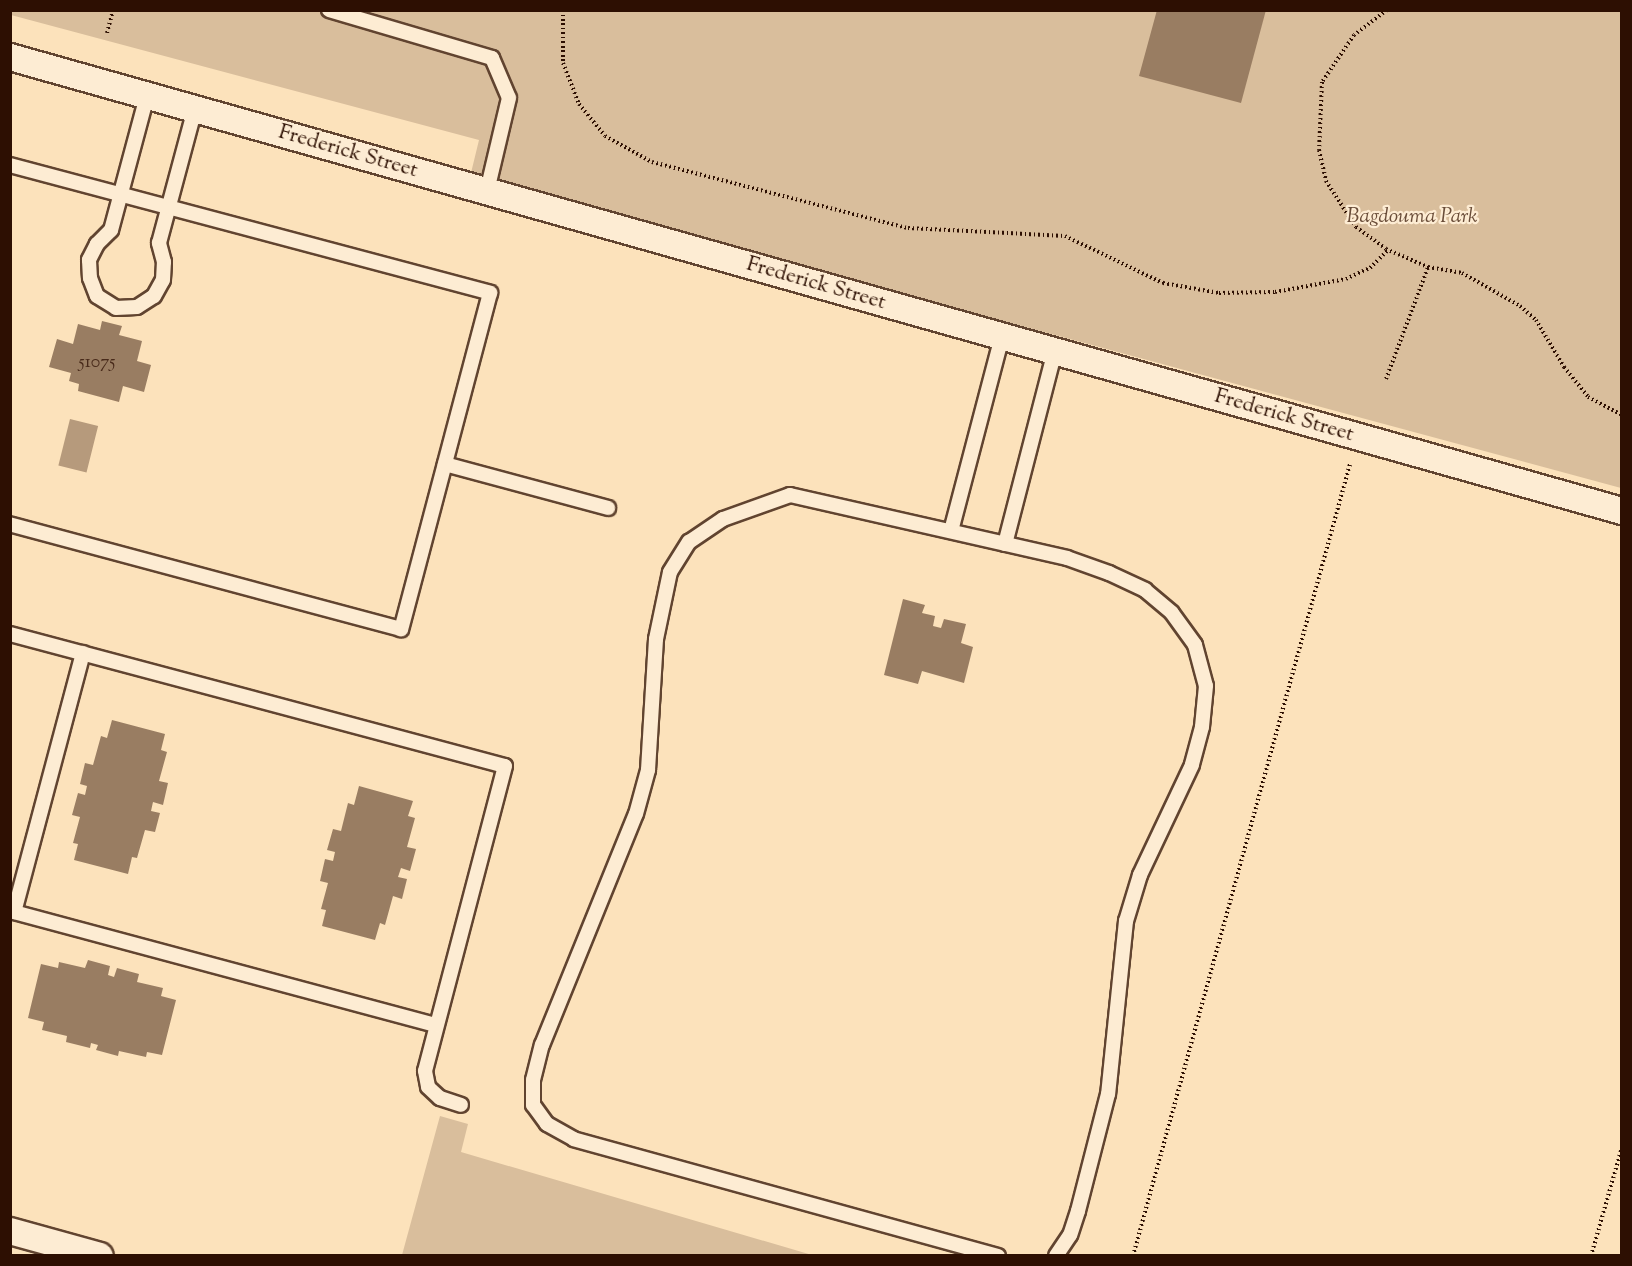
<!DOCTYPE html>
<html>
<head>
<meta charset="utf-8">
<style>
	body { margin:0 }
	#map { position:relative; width:1632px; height:1266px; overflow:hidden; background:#fce2bb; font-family:"Sorts Mill Goudy",serif }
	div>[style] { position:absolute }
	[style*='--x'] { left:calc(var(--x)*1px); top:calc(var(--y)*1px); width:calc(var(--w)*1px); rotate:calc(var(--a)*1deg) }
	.green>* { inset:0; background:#d9be9c }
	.water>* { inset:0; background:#b69a7c; transform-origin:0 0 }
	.building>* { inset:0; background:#997d62 }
	.path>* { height:4px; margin-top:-2px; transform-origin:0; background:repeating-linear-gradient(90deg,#2d0f02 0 1.5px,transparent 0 4.5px) }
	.roads { filter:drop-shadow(2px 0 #614430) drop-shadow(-2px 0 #614430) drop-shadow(0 2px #614430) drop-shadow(0 -2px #614430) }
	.lane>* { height:14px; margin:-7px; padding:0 7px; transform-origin:7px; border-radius:7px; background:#fdecd3 }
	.street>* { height:26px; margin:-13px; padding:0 13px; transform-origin:13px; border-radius:13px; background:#fdecd3 }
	span { translate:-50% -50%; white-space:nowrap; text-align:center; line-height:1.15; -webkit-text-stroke:4.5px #fdecd3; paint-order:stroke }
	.number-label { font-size:18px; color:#482a1a }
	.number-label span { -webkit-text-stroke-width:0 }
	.street-label { font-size:21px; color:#2d0f02 }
	.park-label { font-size:21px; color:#694c38; font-style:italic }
	.frame { position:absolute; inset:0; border:12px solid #2d0f02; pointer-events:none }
</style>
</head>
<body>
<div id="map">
	<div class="green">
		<div style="clip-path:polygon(10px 11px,1621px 11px,1621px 488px,470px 177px,479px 140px,11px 15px)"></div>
		<div style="clip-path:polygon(440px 1116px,468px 1124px,461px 1152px,812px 1255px,402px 1255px)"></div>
	</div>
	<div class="water">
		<div style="left:70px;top:419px;width:29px;height:48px;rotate:14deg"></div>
	</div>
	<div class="building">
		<div style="clip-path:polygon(1157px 10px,1266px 10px,1241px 103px,1139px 76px)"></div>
		<div style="clip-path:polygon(102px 321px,122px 326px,119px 335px,142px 341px,137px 361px,151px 365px,144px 392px,123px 386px,119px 402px,78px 391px,79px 384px,69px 381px,71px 373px,49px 367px,57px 339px,73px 344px,78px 324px,100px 330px)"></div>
		<div style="clip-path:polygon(903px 599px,925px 605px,922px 613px,935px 616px,933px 626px,941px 628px,944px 619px,966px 624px,961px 643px,973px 647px,964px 683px,922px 671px,918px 684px,884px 675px)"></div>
		<div style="clip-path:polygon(112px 720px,165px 734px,161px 750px,167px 752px,159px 781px,168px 783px,163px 805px,153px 802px,151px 811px,160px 813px,155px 832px,145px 830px,137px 858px,132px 857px,128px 874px,74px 860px,78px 844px,73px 843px,80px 817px,72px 815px,78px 793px,85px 795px,87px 786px,80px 784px,85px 763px,93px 765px,101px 736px,107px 738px)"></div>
		<div style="clip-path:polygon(359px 786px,413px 801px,408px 816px,415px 818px,407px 847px,416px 849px,410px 871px,401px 868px,398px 877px,407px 879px,402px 899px,393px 896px,385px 925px,380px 923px,375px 940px,322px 926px,326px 910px,321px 909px,328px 883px,320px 881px,325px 859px,333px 861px,335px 852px,327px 850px,333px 829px,341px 831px,348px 803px,354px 805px)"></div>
		<div style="clip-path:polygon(88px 960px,110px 966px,108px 975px,114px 977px,117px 968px,139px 974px,137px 982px,163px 988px,161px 996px,176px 1000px,162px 1055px,147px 1052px,146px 1057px,119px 1051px,118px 1056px,96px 1050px,98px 1045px,91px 1043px,90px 1048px,66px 1042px,67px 1036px,42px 1030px,44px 1022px,28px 1018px,41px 964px,58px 968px,59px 962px,85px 968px)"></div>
	</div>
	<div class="path">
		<div style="--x:563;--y:10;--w:53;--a:90"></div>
		<div style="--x:563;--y:63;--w:44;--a:68.7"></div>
		<div style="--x:579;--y:104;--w:41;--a:50.9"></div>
		<div style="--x:605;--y:136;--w:54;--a:29"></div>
		<div style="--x:652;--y:162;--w:264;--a:14.5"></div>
		<div style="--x:908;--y:228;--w:157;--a:2.9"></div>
		<div style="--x:1065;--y:236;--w:109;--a:25.6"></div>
		<div style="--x:1163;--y:283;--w:57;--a:10.1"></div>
		<div style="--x:1219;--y:293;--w:56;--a:-1"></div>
		<div style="--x:1275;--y:292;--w:72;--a:-10.4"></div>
		<div style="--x:1346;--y:279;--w:26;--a:-25"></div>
		<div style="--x:1370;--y:268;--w:25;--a:-45"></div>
		<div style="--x:1387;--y:10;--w:41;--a:142.9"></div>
		<div style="--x:1354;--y:35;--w:57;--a:124.2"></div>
		<div style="--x:1322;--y:82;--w:68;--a:92.5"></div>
		<div style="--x:1319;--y:150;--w:32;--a:77"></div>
		<div style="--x:1326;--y:181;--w:55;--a:56.9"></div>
		<div style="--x:1356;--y:227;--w:37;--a:36"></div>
		<div style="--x:1386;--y:249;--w:46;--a:23.2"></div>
		<div style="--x:1428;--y:267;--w:35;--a:10"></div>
		<div style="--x:1462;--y:273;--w:67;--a:29.6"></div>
		<div style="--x:1520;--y:306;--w:21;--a:41"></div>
		<div style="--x:1536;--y:320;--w:55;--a:59.2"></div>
		<div style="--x:1564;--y:367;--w:38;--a:51"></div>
		<div style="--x:1588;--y:397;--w:38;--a:28"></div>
		<div style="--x:107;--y:33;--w:24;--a:-75"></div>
		<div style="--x:1622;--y:378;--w:1;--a:90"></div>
		<div style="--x:1386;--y:379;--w:120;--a:-69.4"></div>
		<div style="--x:1133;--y:1256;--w:821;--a:-74.68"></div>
		<div style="--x:1591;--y:1256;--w:113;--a:-74.1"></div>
	</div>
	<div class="roads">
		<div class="lane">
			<div style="--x:329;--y:10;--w:170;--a:16.4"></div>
			<div style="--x:492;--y:58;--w:43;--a:67"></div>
			<div style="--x:509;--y:98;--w:96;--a:103.3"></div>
			<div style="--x:147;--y:96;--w:139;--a:105"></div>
			<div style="--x:111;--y:230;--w:20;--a:135"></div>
			<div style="--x:97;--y:244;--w:18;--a:117"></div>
			<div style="--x:89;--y:260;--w:18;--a:87"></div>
			<div style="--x:90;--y:278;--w:19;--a:69"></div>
			<div style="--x:97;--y:296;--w:22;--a:32"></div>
			<div style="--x:116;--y:308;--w:21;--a:-3"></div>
			<div style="--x:137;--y:307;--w:20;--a:-33"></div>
			<div style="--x:154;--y:296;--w:18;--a:-61"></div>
			<div style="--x:163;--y:280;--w:18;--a:-87"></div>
			<div style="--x:164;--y:262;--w:20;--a:-105"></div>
			<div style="--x:159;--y:243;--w:139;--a:-75"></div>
			<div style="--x:10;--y:165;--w:497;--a:14.9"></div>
			<div style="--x:490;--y:293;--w:348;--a:104.8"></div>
			<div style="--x:401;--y:629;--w:405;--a:-165"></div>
			<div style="--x:445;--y:464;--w:169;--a:15.1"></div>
			<div style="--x:951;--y:531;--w:201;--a:-75.3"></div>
			<div style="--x:1005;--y:544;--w:199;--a:-75.5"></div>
			<div style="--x:10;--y:634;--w:512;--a:14.93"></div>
			<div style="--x:505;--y:766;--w:315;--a:104.7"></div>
			<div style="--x:425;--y:1071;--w:16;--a:79"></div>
			<div style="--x:428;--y:1087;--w:16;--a:43"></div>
			<div style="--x:440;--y:1098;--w:22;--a:18"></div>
			<div style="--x:83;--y:653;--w:268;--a:104.9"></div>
			<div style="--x:14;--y:912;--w:437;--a:15"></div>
			<div style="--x:998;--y:1256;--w:440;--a:-164.6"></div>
			<div style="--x:574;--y:1139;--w:31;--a:-151"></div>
			<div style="--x:547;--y:1124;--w:24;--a:-126"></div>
			<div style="--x:533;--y:1105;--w:25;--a:-90"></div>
			<div style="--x:533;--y:1080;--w:36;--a:-76"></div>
			<div style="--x:542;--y:1045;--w:249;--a:-67.9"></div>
			<div style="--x:636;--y:814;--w:46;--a:-74.7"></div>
			<div style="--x:648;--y:770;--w:131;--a:-86.5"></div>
			<div style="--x:656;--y:639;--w:68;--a:-78.2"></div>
			<div style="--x:670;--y:572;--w:36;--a:-58"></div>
			<div style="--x:689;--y:542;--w:41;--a:-34.1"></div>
			<div style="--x:723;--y:519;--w:71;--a:-19.7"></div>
			<div style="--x:790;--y:495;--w:284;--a:12.8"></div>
			<div style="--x:1067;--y:558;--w:45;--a:19.7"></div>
			<div style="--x:1109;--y:573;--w:40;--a:25"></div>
			<div style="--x:1145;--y:590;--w:35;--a:40"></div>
			<div style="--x:1172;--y:613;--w:39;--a:54"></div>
			<div style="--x:1195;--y:645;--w:42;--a:75"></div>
			<div style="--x:1206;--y:686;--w:41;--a:95.6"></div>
			<div style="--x:1202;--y:727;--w:39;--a:105"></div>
			<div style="--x:1192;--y:765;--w:122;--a:115.3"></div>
			<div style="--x:1140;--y:875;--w:48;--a:106.9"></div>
			<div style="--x:1126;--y:921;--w:174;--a:95.9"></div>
			<div style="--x:1108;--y:1094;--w:121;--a:104.4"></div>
			<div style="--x:1078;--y:1211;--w:25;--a:108"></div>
			<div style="--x:1070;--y:1235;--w:25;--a:124"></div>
		</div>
		<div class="street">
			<div style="--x:10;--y:57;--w:1675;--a:15.73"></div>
			<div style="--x:10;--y:1231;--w:93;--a:15.5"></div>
		</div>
	</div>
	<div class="number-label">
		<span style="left:97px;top:363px">51075</span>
	</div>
	<div class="street-label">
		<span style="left:348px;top:152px;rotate:16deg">Frederick Street</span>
		<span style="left:816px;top:284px;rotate:16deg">Frederick Street</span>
		<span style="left:1284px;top:416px;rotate:16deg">Frederick Street</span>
	</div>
	<div class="park-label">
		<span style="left:1412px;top:217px">Bagdouma Park</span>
	</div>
	<div class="frame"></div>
</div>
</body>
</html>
